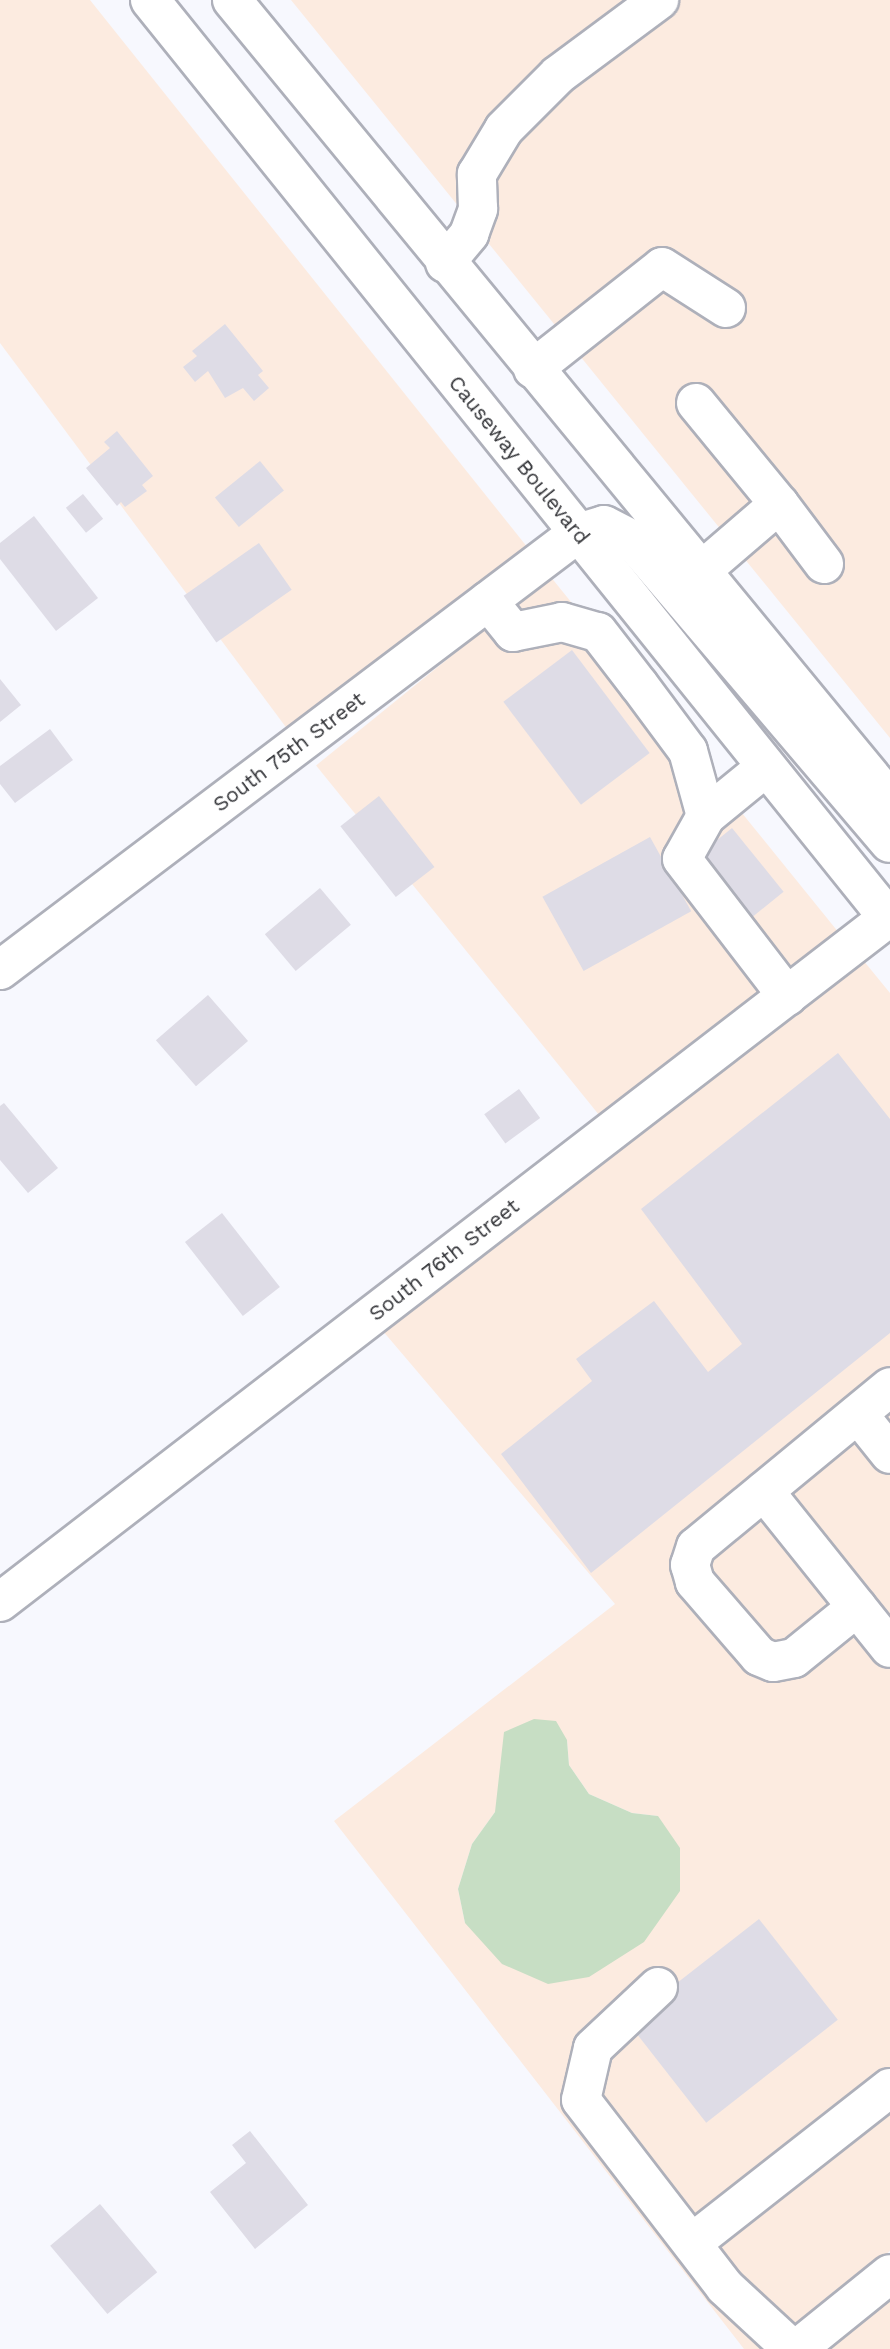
<!DOCTYPE html>
<html>
<head>
<meta charset="utf-8">
<style>
	body { margin:0 }
	#map { position:relative; width:890px; height:2349px; overflow:hidden; background:#f7f8fe; font-family:"Work Sans",sans-serif }
	div>[style] { position:absolute }
	[style*='--x'] { left:calc(var(--x)*1px); top:calc(var(--y)*1px); width:calc(var(--w)*1px); rotate:calc(var(--a)*1deg) }
	.commercial>* { inset:0; background:#fcebe0; transform-origin:0 0 }
	.green>* { inset:0; background:#c7dec4 }
	.building>* { inset:0; background:#dedce6; transform-origin:0 0 }
	.roads { filter:drop-shadow(2px 0 #aeb0ba) drop-shadow(-2px 0 #aeb0ba) drop-shadow(0 2px #aeb0ba) drop-shadow(0 -2px #aeb0ba) }
	.minor>* { height:38px; margin:-19px; padding:0 19px; transform-origin:19px; border-radius:19px; background:#fff }
	.major>* { height:38px; margin:-19px; padding:0 19px; transform-origin:19px; border-radius:19px; background:#fff }
	span { translate:-50% -50%; white-space:nowrap; text-align:center; line-height:1.15; -webkit-text-stroke:5px #fff; paint-order:stroke }
	.street-label { font-size:21px; color:#323337 }
</style>
</head>
<body>
<div id="map">
	<div class="commercial">
		<div style="clip-path:polygon(0 0,90px 0,528px 548px,288px 730px,0 343px)"></div>
		<div style="clip-path:polygon(291px 0,890px 0,890px 738px)"></div>
		<div style="left:550px;top:576px;width:459px;height:301px;rotate:51deg"></div>
		<div style="clip-path:polygon(evenodd,863px 960px,890px 993px,890px 2251px,769px 2349px,744px 2349px,334px 1821px,615px 1604px,382px 1330px,863px 960px,567px 1740px,569px 1765px,589px 1794px,632px 1813px,658px 1816px,465px 1923px,458px 1889px,472px 1844px,495px 1812px,567px 1740px)"></div>
		<div style="clip-path:polygon(890px 2297px,890px 2349px,826px 2349px)"></div>
	</div>
	<div class="green">
		<div style="clip-path:polygon(534px 1719px,556px 1721px,567px 1740px,569px 1765px,589px 1794px,632px 1813px,658px 1816px,680px 1848px,680px 1891px,644px 1942px,589px 1977px,548px 1984px,502px 1964px,465px 1923px,458px 1889px,472px 1844px,495px 1812px,504px 1732px)"></div>
	</div>
	<div class="building">
		<div style="clip-path:polygon(225px 324px,263px 371px,258px 375px,269px 388px,254px 401px,243px 388px,225px 398px,208px 371px,195px 382px,183px 367px,197px 356px,192px 351px)"></div>
		<div style="clip-path:polygon(117px 431px,153px 476px,142px 485px,147px 491px,125px 507px,121px 502px,117px 506px,86px 468px,110px 448px,104px 442px)"></div>
		<div style="left:260px;top:461px;width:38px;height:58px;rotate:51deg"></div>
		<div style="left:83px;top:494px;width:32px;height:22px;rotate:51deg"></div>
		<div style="clip-path:polygon(34px 516px,98px 598px,56px 631px,0 559px,0 543px)"></div>
		<div style="left:259px;top:543px;width:57px;height:92px;rotate:55deg"></div>
		<div style="left:572px;top:650px;width:129px;height:86px;rotate:53deg"></div>
		<div style="clip-path:polygon(0 679px,21px 705px,0 722px)"></div>
		<div style="clip-path:polygon(50px 729px,73px 760px,15px 803px,0 784px,0 766px)"></div>
		<div style="left:379px;top:796px;width:90px;height:49px;rotate:52deg"></div>
		<div style="left:732px;top:828px;width:82px;height:50px;rotate:51deg"></div>
		<div style="left:650px;top:837px;width:85px;height:123px;rotate:61deg"></div>
		<div style="left:320px;top:888px;width:48px;height:72px;rotate:50deg"></div>
		<div style="left:208px;top:995px;width:61px;height:69px;rotate:49deg"></div>
		<div style="clip-path:polygon(838px 1053px,890px 1119px,890px 1333px,591px 1573px,501px 1454px,592px 1381px,576px 1359px,654px 1301px,708px 1372px,742px 1344px,641px 1209px)"></div>
		<div style="left:519px;top:1089px;width:36px;height:43px;rotate:54deg"></div>
		<div style="clip-path:polygon(4px 1103px,58px 1168px,28px 1193px,0 1160px,0 1106px)"></div>
		<div style="left:222px;top:1213px;width:94px;height:47px;rotate:52deg"></div>
		<div style="left:759px;top:1919px;width:128px;height:167px;rotate:52deg"></div>
		<div style="clip-path:polygon(250px 2131px,308px 2205px,255px 2249px,210px 2192px,246px 2163px,232px 2145px)"></div>
		<div style="left:100px;top:2204px;width:89px;height:65px;rotate:50deg"></div>
	</div>
	<div class="roads">
		<div class="minor">
			<div style="--x:445;--y:263;--w:38;--a:-50"></div>
			<div style="--x:469;--y:234;--w:27;--a:-70"></div>
			<div style="--x:478;--y:209;--w:35;--a:-92"></div>
			<div style="--x:477;--y:174;--w:52;--a:-59"></div>
			<div style="--x:504;--y:129;--w:76;--a:-45"></div>
			<div style="--x:558;--y:75;--w:126;--a:-36.6"></div>
			<div style="--x:533;--y:369;--w:164;--a:-38.3"></div>
			<div style="--x:662;--y:267;--w:76;--a:32.6"></div>
			<div style="--x:696;--y:403;--w:131;--a:50.6"></div>
			<div style="--x:779;--y:504;--w:103;--a:139.3"></div>
			<div style="--x:779;--y:504;--w:75;--a:53.1"></div>
			<div style="--x:488;--y:601;--w:40;--a:51"></div>
			<div style="--x:513;--y:632;--w:50;--a:-11.5"></div>
			<div style="--x:562;--y:622;--w:37;--a:16"></div>
			<div style="--x:598;--y:632;--w:67;--a:52.3"></div>
			<div style="--x:639;--y:685;--w:82;--a:53.4"></div>
			<div style="--x:688;--y:751;--w:67;--a:74.5"></div>
			<div style="--x:706;--y:816;--w:49;--a:119.2"></div>
			<div style="--x:682;--y:859;--w:173;--a:52.5"></div>
			<div style="--x:706;--y:816;--w:77;--a:-39.2"></div>
			<div style="--x:0;--y:970;--w:725;--a:-37.09"></div>
			<div style="--x:858;--y:1414;--w:51;--a:51.3"></div>
			<div style="--x:764;--y:1491;--w:201;--a:51.3"></div>
			<div style="--x:0;--y:1602;--w:1121;--a:-37.61"></div>
			<div style="--x:857;--y:1607;--w:81;--a:141"></div>
			<div style="--x:794;--y:1658;--w:21;--a:169"></div>
			<div style="--x:773;--y:1662;--w:15;--a:-157"></div>
			<div style="--x:759;--y:1656;--w:98;--a:-130.9"></div>
			<div style="--x:695;--y:1582;--w:18;--a:-106"></div>
			<div style="--x:690;--y:1565;--w:19;--a:-72"></div>
			<div style="--x:696;--y:1547;--w:251;--a:-39.5"></div>
			<div style="--x:658;--y:1987;--w:89;--a:136.8"></div>
			<div style="--x:593;--y:2048;--w:53;--a:103"></div>
			<div style="--x:581;--y:2100;--w:236;--a:52.4"></div>
			<div style="--x:725;--y:2287;--w:91;--a:42.8"></div>
			<div style="--x:692;--y:2243;--w:251;--a:-38.1"></div>
			<div style="--x:797;--y:2349;--w:119;--a:-38.9"></div>
		</div>
		<div class="major">
			<div style="--x:150;--y:0;--w:1181;--a:51.19"></div>
			<div style="--x:232;--y:0;--w:1036;--a:50.56"></div>
			<div style="--x:578;--y:533;--w:27;--a:-17"></div>
			<div style="--x:604;--y:525;--w:30;--a:27"></div>
			<div style="--x:631;--y:539;--w:399;--a:49.6"></div>
		</div>
	</div>
	<div class="street-label">
		<span style="left:519px;top:460px;rotate:51deg">Causeway Boulevard</span>
		<span style="left:289px;top:752px;rotate:-37deg">South 75th Street</span>
		<span style="left:444px;top:1260px;rotate:-38deg">South 76th Street</span>
	</div>
</div>
</body>
</html>
